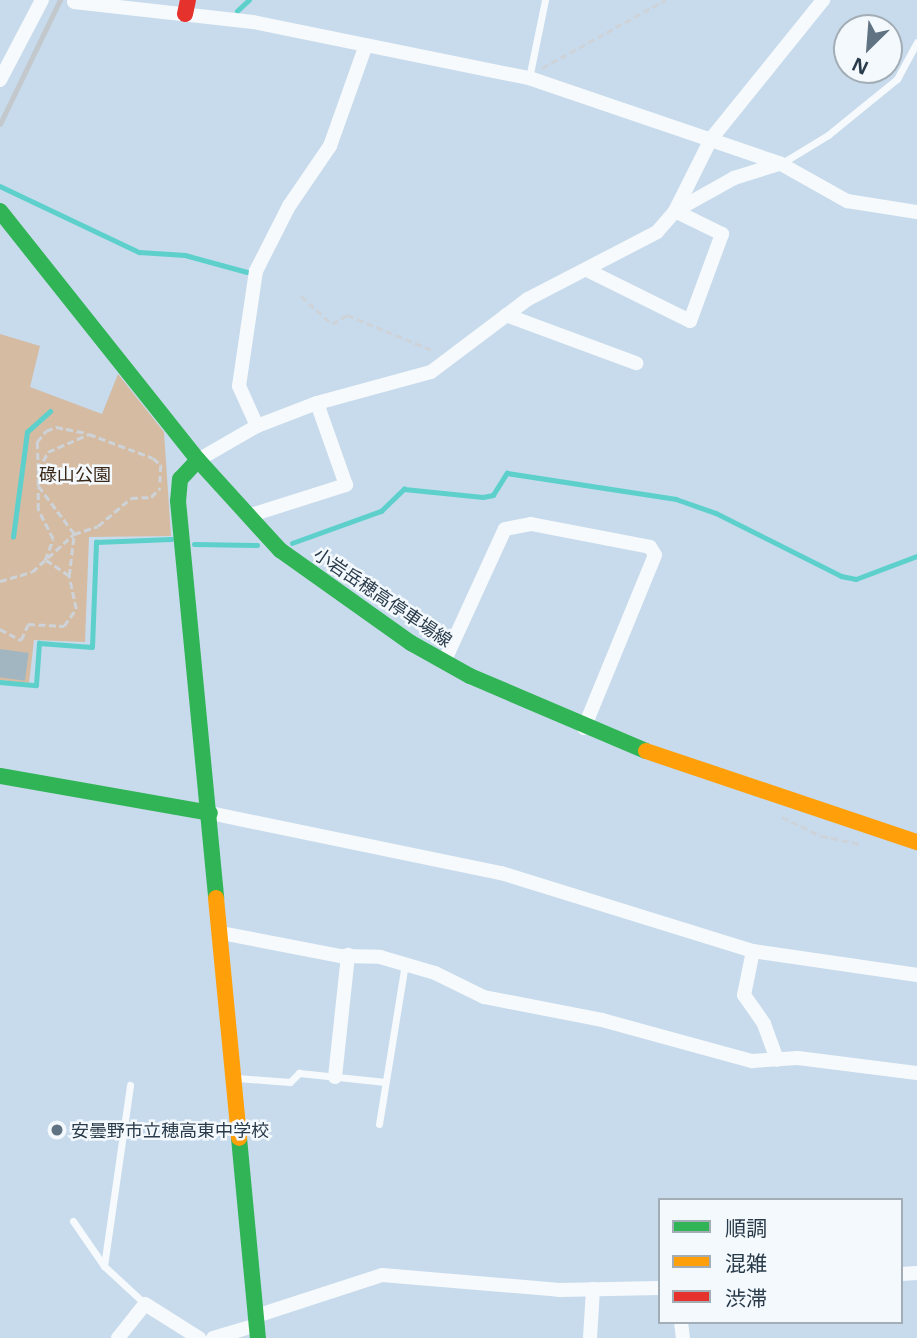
<!DOCTYPE html>
<html>
<head>
<meta charset="utf-8">
<style>
	body { margin:0 }
	#map { position:relative; width:917px; height:1338px; overflow:hidden; background:#c7dbec; font-family:"Noto Sans","Noto Sans JP",sans-serif }
	div>[style] { position:absolute }
	[style*='--x'] { left:calc(var(--x)*1px); top:calc(var(--y)*1px); width:calc(var(--w)*1px); rotate:calc(var(--a)*1deg) }
	.green>* { inset:0; background:#d4bba2 }
	.stream>* { height:4.5px; margin:-2.25px; padding:0 2.25px; transform-origin:2.25px; border-radius:2.25px; background:#5dd0cb }
	.building>* { inset:0; background:#a2b6c2; transform-origin:0 0 }
	.path>* { height:2.5px; margin-top:-1.25px; transform-origin:0; background:repeating-linear-gradient(90deg,#cdd3d8 0 7px,transparent 0 10.5px) }
	.lane>* { height:7px; margin:-3.5px; padding:0 3.5px; transform-origin:3.5px; border-radius:3.5px; background:#f7fafc }
	.street>* { height:14px; margin:-7px; padding:0 7px; transform-origin:7px; border-radius:7px; background:#f7fafc }
	.fast>* { height:16px; margin:-8px; padding:0 8px; transform-origin:8px; border-radius:8px; background:#30b455 }
	.slow>* { height:16px; margin:-8px; padding:0 8px; transform-origin:8px; border-radius:8px; background:#ff9f0a }
	.jam>* { height:16px; margin:-8px; padding:0 8px; transform-origin:8px; border-radius:8px; background:#e5322d }
	.rail>* { height:4.5px; margin:-2.25px; padding:0 2.25px; transform-origin:2.25px; border-radius:2.25px; background:#c3c8cd }
	.dots>* { width:19px; height:19px; translate:-50% -50%; box-sizing:border-box; border:4px solid #f4f9fd; border-radius:50% }
	span { translate:-50% -50%; white-space:nowrap; text-align:center; line-height:1.15; -webkit-text-stroke:5px #f4f9fd; paint-order:stroke }
	.park-label { font-size:18px; color:#382716 }
	.street-label { font-size:18px; color:#293b4a }
	.poi-label { font-size:18px; color:#293b4a }
	.left { translate:0 -50%; text-align:left }
	.legend { position:absolute; left:658px; top:1198px; width:245px; height:126px; box-sizing:border-box; background:#f4f9fd; border:2px solid #a3adb5; margin:0; padding:9px 12px; list-style:none; font-size:21px; color:#293b4a }
	.legend li { display:flex; align-items:center; gap:14px; height:35px }
	.legend b { width:35px; border:2px solid #a3adb5 }
	.north { position:absolute; left:833px; top:14px; width:70px; height:70px; box-sizing:border-box; background:#f4f9fd; border:2px solid #a3adb5; border-radius:50%; rotate:205deg; font-size:19px; font-weight:700; line-height:28px; text-align:center; color:#293b4a }
	.north::after { content:''; display:block; margin:auto; width:24px; height:32px; background:#607383; clip-path:polygon(50% 0,100% 100%,50% 72%,0 100%) }
</style>
</head>
<body>
<div id="map">
	<div class="green">
		<div style="clip-path:polygon(0 334px,40px 346px,30px 387px,102px 414px,118px 374px,164px 432px,171px 536px,89px 537px,85px 642px,34px 640px,29px 683px,0 680px)"></div>
	</div>
	<div class="stream">
		<div style="--x:237;--y:11;--w:16;--a:-43"></div>
		<div style="--x:0;--y:186;--w:154;--a:25.4"></div>
		<div style="--x:139;--y:252;--w:46;--a:3.7"></div>
		<div style="--x:185;--y:255;--w:64;--a:15.3"></div>
		<div style="--x:13;--y:537;--w:106;--a:-82.4"></div>
		<div style="--x:27;--y:432;--w:31;--a:-42"></div>
		<div style="--x:292;--y:543;--w:95;--a:-19.8"></div>
		<div style="--x:381;--y:511;--w:32;--a:-44"></div>
		<div style="--x:404;--y:489;--w:79;--a:5.8"></div>
		<div style="--x:483;--y:497;--w:10;--a:-11"></div>
		<div style="--x:493;--y:495;--w:26;--a:-58"></div>
		<div style="--x:507;--y:473;--w:171;--a:8.7"></div>
		<div style="--x:676;--y:499;--w:42;--a:19.3"></div>
		<div style="--x:716;--y:513;--w:140;--a:26.7"></div>
		<div style="--x:841;--y:576;--w:15;--a:11"></div>
		<div style="--x:856;--y:579;--w:65;--a:-20.7"></div>
		<div style="--x:194;--y:544;--w:63;--a:0.9"></div>
		<div style="--x:0;--y:682;--w:36;--a:5"></div>
		<div style="--x:36;--y:685;--w:42;--a:-85.9"></div>
		<div style="--x:39;--y:643;--w:53;--a:4.3"></div>
		<div style="--x:92;--y:647;--w:105;--a:-87.8"></div>
		<div style="--x:96;--y:542;--w:75;--a:-2.3"></div>
	</div>
	<div class="building">
		<div style="left:0;top:649px;width:29px;height:28px;rotate:8deg"></div>
	</div>
	<div class="path">
		<div style="--x:542;--y:68;--w:141;--a:-28.9"></div>
		<div style="--x:301;--y:296;--w:42;--a:42.1"></div>
		<div style="--x:332;--y:324;--w:17;--a:-31"></div>
		<div style="--x:347;--y:315;--w:94;--a:22.5"></div>
		<div style="--x:38;--y:470;--w:28;--a:-92"></div>
		<div style="--x:37;--y:442;--w:14;--a:-51"></div>
		<div style="--x:46;--y:431;--w:11;--a:-22"></div>
		<div style="--x:56;--y:427;--w:31;--a:11"></div>
		<div style="--x:69;--y:576;--w:42;--a:-83.2"></div>
		<div style="--x:74;--y:534;--w:60;--a:-126.9"></div>
		<div style="--x:38;--y:486;--w:16;--a:-90"></div>
		<div style="--x:38;--y:470;--w:21;--a:-61"></div>
		<div style="--x:48;--y:452;--w:45;--a:-23.7"></div>
		<div style="--x:89;--y:434;--w:68;--a:20.6"></div>
		<div style="--x:153;--y:458;--w:11;--a:41"></div>
		<div style="--x:161;--y:465;--w:17;--a:93"></div>
		<div style="--x:0;--y:581;--w:33;--a:-16"></div>
		<div style="--x:32;--y:572;--w:57;--a:-42.1"></div>
		<div style="--x:74;--y:534;--w:25;--a:-18"></div>
		<div style="--x:98;--y:526;--w:43;--a:-40.3"></div>
		<div style="--x:131;--y:498;--w:20;--a:-3"></div>
		<div style="--x:151;--y:497;--w:13;--a:-45"></div>
		<div style="--x:0;--y:629;--w:24;--a:28"></div>
		<div style="--x:21;--y:640;--w:17;--a:-66"></div>
		<div style="--x:28;--y:624;--w:36;--a:3"></div>
		<div style="--x:64;--y:626;--w:21;--a:-55"></div>
		<div style="--x:76;--y:609;--w:34;--a:-102"></div>
		<div style="--x:69;--y:576;--w:29;--a:-146"></div>
		<div style="--x:45;--y:560;--w:22;--a:-69"></div>
		<div style="--x:53;--y:539;--w:33;--a:-117"></div>
		<div style="--x:38;--y:510;--w:22;--a:-90"></div>
		<div style="--x:782;--y:817;--w:43;--a:26"></div>
		<div style="--x:821;--y:836;--w:41;--a:11.3"></div>
	</div>
	<div class="lane">
		<div style="--x:529;--y:78;--w:80;--a:-78.4"></div>
		<div style="--x:782;--y:163;--w:54;--a:-31.3"></div>
		<div style="--x:828;--y:135;--w:89;--a:-39.1"></div>
		<div style="--x:897;--y:79;--w:42;--a:-61.6"></div>
		<div style="--x:237;--y:1078;--w:53;--a:4.3"></div>
		<div style="--x:290;--y:1082;--w:13;--a:-45"></div>
		<div style="--x:299;--y:1073;--w:87;--a:5.9"></div>
		<div style="--x:379;--y:1124;--w:163;--a:-80.8"></div>
		<div style="--x:73;--y:1221;--w:55;--a:55.4"></div>
		<div style="--x:104;--y:1266;--w:56;--a:42.8"></div>
		<div style="--x:104;--y:1266;--w:183;--a:-81.8"></div>
	</div>
	<div class="street">
		<div style="--x:74;--y:2;--w:180;--a:6.4"></div>
		<div style="--x:253;--y:22;--w:282;--a:11.5"></div>
		<div style="--x:529;--y:78;--w:266;--a:18.8"></div>
		<div style="--x:781;--y:164;--w:76;--a:29.3"></div>
		<div style="--x:847;--y:201;--w:71;--a:8.9"></div>
		<div style="--x:0;--y:80;--w:90;--a:-62.3"></div>
		<div style="--x:675;--y:211;--w:68;--a:-29.2"></div>
		<div style="--x:734;--y:178;--w:47;--a:-17.3"></div>
		<div style="--x:587;--y:270;--w:115;--a:26.3"></div>
		<div style="--x:690;--y:321;--w:93;--a:-69.8"></div>
		<div style="--x:722;--y:234;--w:52;--a:-153.9"></div>
		<div style="--x:506;--y:315;--w:139;--a:20.3"></div>
		<div style="--x:257;--y:426;--w:44;--a:-114.2"></div>
		<div style="--x:239;--y:386;--w:116;--a:-81.6"></div>
		<div style="--x:256;--y:271;--w:73;--a:-63.1"></div>
		<div style="--x:289;--y:206;--w:73;--a:-55.7"></div>
		<div style="--x:330;--y:146;--w:107;--a:-70.4"></div>
		<div style="--x:198;--y:460;--w:68;--a:-30"></div>
		<div style="--x:257;--y:426;--w:64;--a:-21"></div>
		<div style="--x:317;--y:403;--w:118;--a:-15.2"></div>
		<div style="--x:431;--y:372;--w:121;--a:-37"></div>
		<div style="--x:528;--y:299;--w:145;--a:-27.4"></div>
		<div style="--x:657;--y:232;--w:28;--a:-49"></div>
		<div style="--x:675;--y:211;--w:80;--a:-63.4"></div>
		<div style="--x:711;--y:139;--w:179;--a:-51.1"></div>
		<div style="--x:248;--y:516;--w:103;--a:-17.6"></div>
		<div style="--x:346;--y:485;--w:87;--a:-109.5"></div>
		<div style="--x:444;--y:662;--w:146;--a:-65.4"></div>
		<div style="--x:505;--y:529;--w:26;--a:-11"></div>
		<div style="--x:531;--y:524;--w:121;--a:10.9"></div>
		<div style="--x:650;--y:547;--w:9;--a:58"></div>
		<div style="--x:655;--y:555;--w:187;--a:112.3"></div>
		<div style="--x:210;--y:813;--w:297;--a:11.7"></div>
		<div style="--x:501;--y:873;--w:264;--a:17.2"></div>
		<div style="--x:753;--y:951;--w:166;--a:8.3"></div>
		<div style="--x:221;--y:933;--w:122;--a:10.9"></div>
		<div style="--x:341;--y:956;--w:39;--a:1"></div>
		<div style="--x:380;--y:957;--w:57;--a:16.2"></div>
		<div style="--x:435;--y:973;--w:55;--a:26.1"></div>
		<div style="--x:484;--y:997;--w:120;--a:11"></div>
		<div style="--x:602;--y:1020;--w:156;--a:15.3"></div>
		<div style="--x:752;--y:1061;--w:46;--a:-3.7"></div>
		<div style="--x:798;--y:1058;--w:120;--a:7.2"></div>
		<div style="--x:753;--y:951;--w:45;--a:101.6"></div>
		<div style="--x:744;--y:995;--w:35;--a:55"></div>
		<div style="--x:764;--y:1024;--w:38;--a:70"></div>
		<div style="--x:335;--y:1077;--w:123;--a:-83.9"></div>
		<div style="--x:901;--y:1274;--w:16;--a:-4"></div>
		<div style="--x:256;--y:1316;--w:133;--a:-18"></div>
		<div style="--x:382;--y:1275;--w:178;--a:4.8"></div>
		<div style="--x:559;--y:1290;--w:101;--a:-1.1"></div>
		<div style="--x:681;--y:1322;--w:16;--a:83"></div>
		<div style="--x:118;--y:1338;--w:43;--a:-51.5"></div>
		<div style="--x:145;--y:1304;--w:64;--a:32.2"></div>
		<div style="--x:213;--y:1338;--w:46;--a:-16.5"></div>
		<div style="--x:590;--y:1338;--w:49;--a:-86.5"></div>
	</div>
	<div class="fast">
		<div style="--x:0;--y:211;--w:318;--a:51.5"></div>
		<div style="--x:198;--y:460;--w:122;--a:47.7"></div>
		<div style="--x:280;--y:550;--w:161;--a:35.4"></div>
		<div style="--x:411;--y:643;--w:68;--a:29.2"></div>
		<div style="--x:470;--y:676;--w:191;--a:23.1"></div>
		<div style="--x:198;--y:460;--w:26;--a:133"></div>
		<div style="--x:180;--y:479;--w:22;--a:95"></div>
		<div style="--x:178;--y:501;--w:399;--a:84.5"></div>
		<div style="--x:0;--y:776;--w:213;--a:10"></div>
		<div style="--x:239;--y:1138;--w:201;--a:84.6"></div>
	</div>
	<div class="slow">
		<div style="--x:646;--y:751;--w:286;--a:18.6"></div>
		<div style="--x:216;--y:898;--w:241;--a:84.5"></div>
	</div>
	<div class="jam">
		<div style="--x:185;--y:14;--w:14;--a:-78"></div>
	</div>
	<div class="rail">
		<div style="--x:0;--y:124;--w:138;--a:-64.2"></div>
	</div>
	<div class="dots">
		<div style="left:57px;top:1130px;background:#607383"></div>
	</div>
	<div class="park-label">
		<span style="left:75px;top:474px">碌山公園</span>
	</div>
	<div class="street-label">
		<span style="left:383px;top:597px;rotate:34deg">小岩岳穂高停車場線</span>
	</div>
	<div class="poi-label">
		<span class="left" style="left:71px;top:1130px">安曇野市立穂高東中学校</span>
	</div>
	<ul class="legend">
	<li><b style="height:9px;background:#30b455"></b>順調</li>
	<li><b style="height:9px;background:#ff9f0a"></b>混雑</li>
	<li><b style="height:9px;background:#e5322d"></b>渋滞</li>
	</ul>
	<div class="north">N</div>
</div>
</body>
</html>
